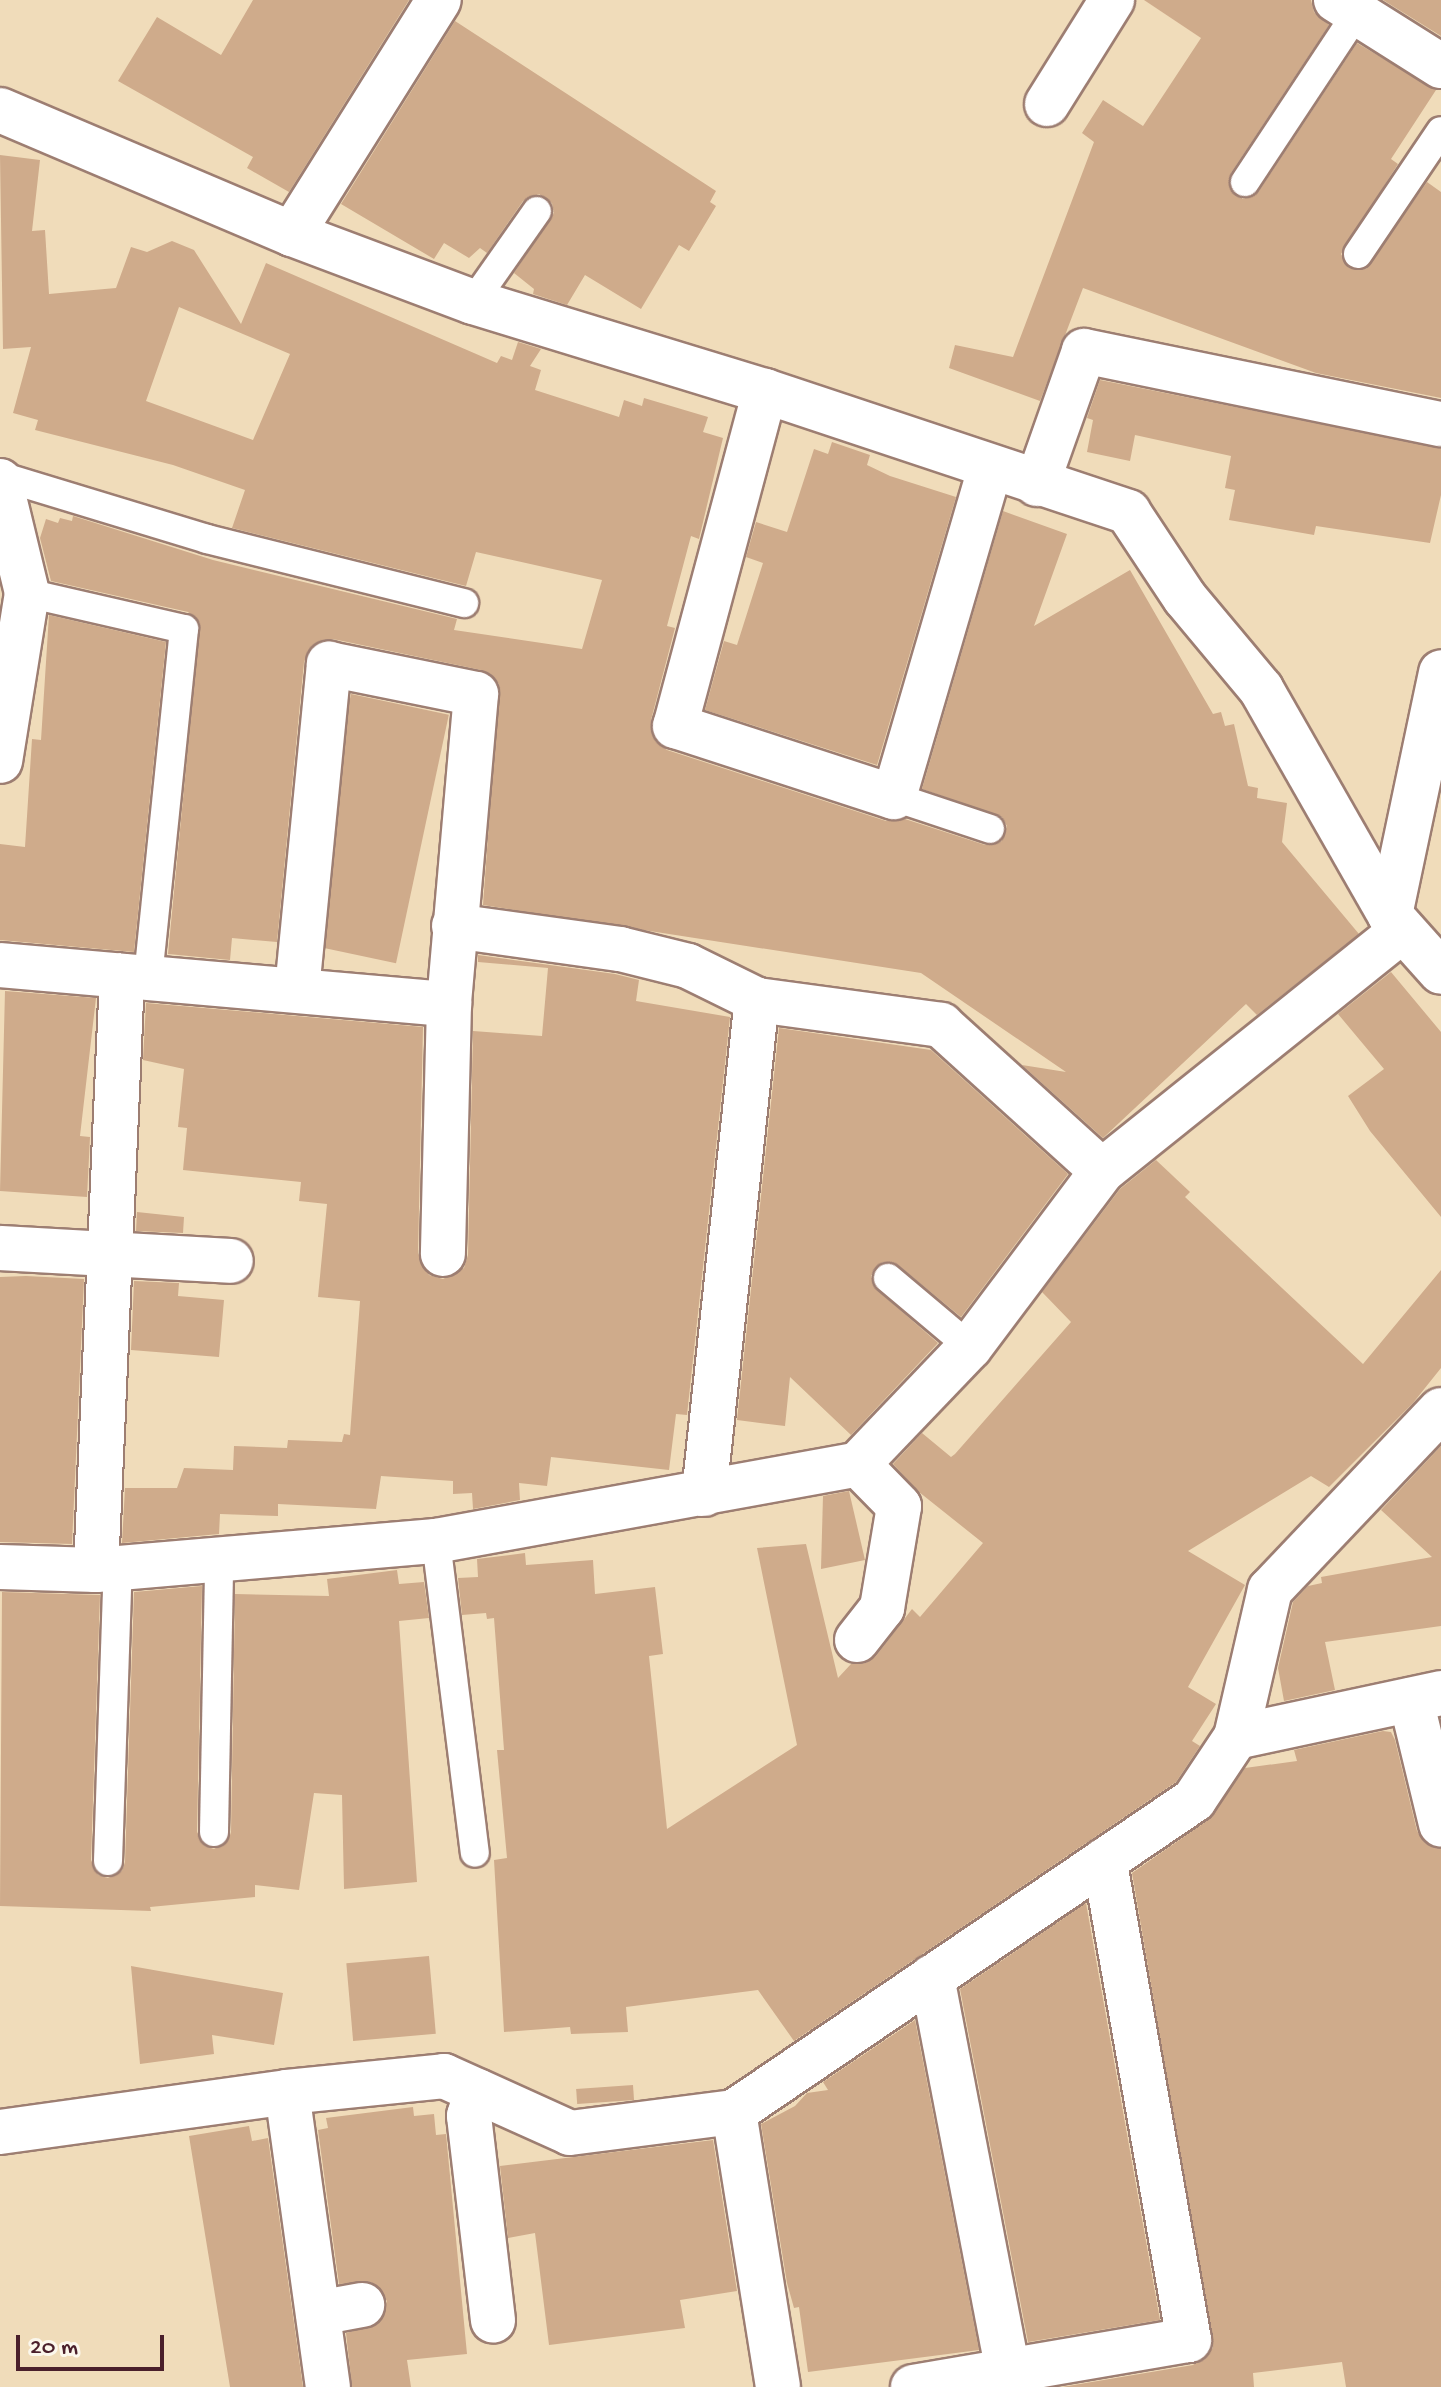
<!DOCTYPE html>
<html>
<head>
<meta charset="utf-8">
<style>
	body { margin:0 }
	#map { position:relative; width:1441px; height:2387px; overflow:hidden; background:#f0dcba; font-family:"Gochi Hand",sans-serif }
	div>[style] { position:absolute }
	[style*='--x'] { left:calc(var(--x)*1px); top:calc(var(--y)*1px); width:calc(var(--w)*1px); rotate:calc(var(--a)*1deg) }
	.building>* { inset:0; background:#cfab8b; transform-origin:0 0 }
	.roads { filter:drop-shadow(2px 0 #9d7e72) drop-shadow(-2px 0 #9d7e72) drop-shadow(0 2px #9d7e72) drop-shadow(0 -2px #9d7e72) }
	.service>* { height:28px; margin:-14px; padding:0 14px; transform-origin:14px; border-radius:14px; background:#fff }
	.minor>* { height:44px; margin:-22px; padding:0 22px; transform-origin:22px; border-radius:22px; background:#fff }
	span { translate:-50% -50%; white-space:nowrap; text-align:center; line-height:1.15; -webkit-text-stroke:7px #fbf7ec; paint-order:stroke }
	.scale { position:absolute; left:16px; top:2335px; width:148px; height:36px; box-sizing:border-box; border:4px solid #4a1f2b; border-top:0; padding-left:10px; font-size:24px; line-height:28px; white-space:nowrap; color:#4a1f2b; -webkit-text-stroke:6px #fbf7ec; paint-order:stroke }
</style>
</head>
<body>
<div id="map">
	<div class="building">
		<div style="clip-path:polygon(253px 0,409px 0,289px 192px,247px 168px,253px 157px,118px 81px,157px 17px,221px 55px)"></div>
		<div style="clip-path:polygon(1144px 0,1311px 0,1314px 12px,1329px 25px,1231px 173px,1230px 189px,1243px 199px,1259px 191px,1357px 43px,1436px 90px,1391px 159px,1398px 164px,1341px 254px,1349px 268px,1366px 269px,1427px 182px,1441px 192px,1441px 398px,1316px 373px,1083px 288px,1040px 401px,949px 368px,955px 345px,1013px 357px,1094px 142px,1082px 133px,1103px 100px,1143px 126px,1201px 38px)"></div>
		<div style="clip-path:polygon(1383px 0,1441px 0,1441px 36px)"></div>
		<div style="clip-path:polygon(455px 21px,716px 191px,710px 202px,716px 206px,689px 251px,679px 245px,641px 309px,585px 275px,567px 305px,533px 294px,534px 289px,514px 273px,554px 213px,552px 203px,539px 194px,523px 201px,487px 253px,480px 248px,469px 258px,444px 243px,434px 259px,341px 204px)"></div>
		<div style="clip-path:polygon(evenodd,0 155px,40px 160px,32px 231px,45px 230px,49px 294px,116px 288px,131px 247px,147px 252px,172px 241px,194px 250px,241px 324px,266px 263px,497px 363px,501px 356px,512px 360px,518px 342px,541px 349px,530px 366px,541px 370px,535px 390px,619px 417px,624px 400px,642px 406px,644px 398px,708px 417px,703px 432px,723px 438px,699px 539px,691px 536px,667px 626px,675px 628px,651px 720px,656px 742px,667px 750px,886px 821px,905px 819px,985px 845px,1001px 842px,1007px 826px,1002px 817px,922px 789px,1003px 511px,1067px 534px,1034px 626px,1130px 570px,1213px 714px,1221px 712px,1225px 726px,1234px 724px,1248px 786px,1258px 788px,1257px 798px,1287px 803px,1282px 842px,1359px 934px,1257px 1015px,1246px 1004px,1103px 1138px,1022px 1065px,1066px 1072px,921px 973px,483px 905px,499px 684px,481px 670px,333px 639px,310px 648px,304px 662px,277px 942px,232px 938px,230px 960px,168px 954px,200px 623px,188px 612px,51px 581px,40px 538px,46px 519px,58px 523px,60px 518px,72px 521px,73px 516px,213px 560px,457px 619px,454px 630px,582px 649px,602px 580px,476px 552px,466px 586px,232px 528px,245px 490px,173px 465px,35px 430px,38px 420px,13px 413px,31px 347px,3px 349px,0 155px,179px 307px,290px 354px,253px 440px,146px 401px,179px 307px)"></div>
		<div style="clip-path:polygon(1100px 380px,1441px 448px,1441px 495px,1430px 543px,1316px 526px,1314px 535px,1229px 520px,1235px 490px,1225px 488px,1231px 456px,1135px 435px,1130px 461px,1087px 452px,1093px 420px,1087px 418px)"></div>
		<div style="clip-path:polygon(832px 442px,870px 455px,867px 465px,890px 476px,956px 497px,877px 765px,705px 710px,724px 641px,737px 645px,763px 563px,746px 557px,756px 522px,787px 532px,814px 449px,828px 454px)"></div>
		<div style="clip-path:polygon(49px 615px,166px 642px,134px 952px,0 940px,0 844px,25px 847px,32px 739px,41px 740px)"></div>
		<div style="left:351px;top:694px;width:100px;height:254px;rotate:12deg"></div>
		<div style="clip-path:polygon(478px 955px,615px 974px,639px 980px,636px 1001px,730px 1017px,687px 1415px,676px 1414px,669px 1470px,551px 1457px,547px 1486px,519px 1483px,520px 1500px,473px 1509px,472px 1493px,453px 1494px,453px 1481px,381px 1476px,376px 1509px,278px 1504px,278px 1516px,220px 1514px,219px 1534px,122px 1543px,125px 1488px,177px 1488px,184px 1468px,233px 1470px,234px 1446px,287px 1448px,288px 1440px,342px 1442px,344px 1434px,350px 1435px,360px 1301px,318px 1297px,327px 1204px,299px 1201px,301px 1182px,183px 1170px,187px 1128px,178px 1127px,184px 1069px,143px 1060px,146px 1003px,423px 1027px,418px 1253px,429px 1275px,443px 1279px,464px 1268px,468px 1255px,473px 1031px,542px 1036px,548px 968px,478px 962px)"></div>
		<div style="clip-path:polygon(1391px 972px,1441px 1032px,1441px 1217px,1370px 1131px,1348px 1096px,1384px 1069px,1338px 1014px)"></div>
		<div style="clip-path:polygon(5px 991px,96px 998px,80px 1136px,90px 1137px,87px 1197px,0 1191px)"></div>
		<div style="clip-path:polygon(779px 1028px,931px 1050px,1068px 1174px,961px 1317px,898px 1265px,883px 1262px,875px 1268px,871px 1276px,877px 1290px,938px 1343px,851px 1435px,790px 1377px,785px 1426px,737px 1420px)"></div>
		<div style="clip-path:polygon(1156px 1160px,1190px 1192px,1185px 1197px,1363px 1364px,1441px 1270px,1441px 1368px,1413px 1403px,1329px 1487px,1311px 1476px,1188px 1551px,1245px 1585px,1188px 1687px,1216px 1704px,1192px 1741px,1200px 1746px,1176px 1782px,794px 2041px,758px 1990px,626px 2007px,628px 2032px,571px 2034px,570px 2027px,504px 2032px,494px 1860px,507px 1858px,497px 1750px,504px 1750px,494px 1618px,487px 1619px,486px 1613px,462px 1615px,458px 1578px,478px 1577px,477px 1559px,525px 1553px,526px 1565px,593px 1560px,595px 1594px,655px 1587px,663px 1654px,649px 1656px,667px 1829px,797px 1745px,757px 1548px,806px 1544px,838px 1678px,851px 1664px,866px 1663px,876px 1656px,912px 1609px,920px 1617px,983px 1543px,919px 1492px,893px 1464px,922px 1433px,951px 1457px,955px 1454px,1071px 1322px,1042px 1292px,1120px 1189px)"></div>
		<div style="clip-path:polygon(137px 1212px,184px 1217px,183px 1233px,136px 1231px)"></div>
		<div style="clip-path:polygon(26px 1276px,84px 1279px,72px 1544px,0 1542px,0 1277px)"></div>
		<div style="clip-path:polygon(134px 1281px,179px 1283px,178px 1296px,224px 1300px,219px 1357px,131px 1350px)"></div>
		<div style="clip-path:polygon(1441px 1446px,1441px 1626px,1325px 1642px,1335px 1690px,1284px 1701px,1278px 1668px,1293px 1602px,1308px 1586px,1322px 1583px,1321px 1577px,1432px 1557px,1381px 1510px)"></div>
		<div style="clip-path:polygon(849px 1491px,865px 1560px,821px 1569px,823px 1496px)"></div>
		<div style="clip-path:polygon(397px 1570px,399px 1584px,424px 1582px,429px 1618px,399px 1621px,417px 1882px,344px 1889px,342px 1795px,314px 1793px,299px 1890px,255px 1885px,255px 1897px,150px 1907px,151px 1911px,0 1906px,2px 1592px,100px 1595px,91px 1860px,98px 1875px,108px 1878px,122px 1871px,125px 1862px,134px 1592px,202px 1586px,197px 1832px,205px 1846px,214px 1849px,228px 1841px,231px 1832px,235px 1594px,329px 1596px,327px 1579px)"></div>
		<div style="clip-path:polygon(1383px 1731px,1391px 1732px,1395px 1740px,1417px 1831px,1424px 1842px,1441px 1848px,1441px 2387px,1346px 2387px,1342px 2362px,1253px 2373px,1254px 2387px,1062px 2387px,1193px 2365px,1213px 2348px,1132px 1873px,1208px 1820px,1245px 1768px,1297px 1761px,1294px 1750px)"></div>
		<div style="clip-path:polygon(1086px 1903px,1160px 2320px,1028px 2342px,960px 1989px)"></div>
		<div style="left:429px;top:1956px;width:78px;height:83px;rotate:85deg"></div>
		<div style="clip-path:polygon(131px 1966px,283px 1993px,274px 2045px,212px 2035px,214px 2054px,140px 2064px)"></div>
		<div style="clip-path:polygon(915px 2020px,979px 2350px,808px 2372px,799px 2307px,794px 2308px,787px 2283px,761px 2124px,795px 2106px,807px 2093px,828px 2090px,823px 2082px)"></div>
		<div style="left:633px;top:2085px;width:15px;height:57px;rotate:86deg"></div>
		<div style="clip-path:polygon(413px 2107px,414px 2116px,434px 2114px,436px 2135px,446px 2134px,467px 2354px,407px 2360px,411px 2387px,352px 2387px,346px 2333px,378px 2324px,387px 2301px,371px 2282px,339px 2284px,318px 2130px,328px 2128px,326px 2118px)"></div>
		<div style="clip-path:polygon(249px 2126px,252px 2141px,268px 2138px,303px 2387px,230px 2387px,189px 2136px)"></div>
		<div style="clip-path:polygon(713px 2140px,737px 2291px,680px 2300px,685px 2328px,549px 2345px,535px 2233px,508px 2238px,500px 2166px)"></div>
	</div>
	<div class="roads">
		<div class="service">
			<div style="--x:1245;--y:182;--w:203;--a:-56.5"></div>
			<div style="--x:1358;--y:254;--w:148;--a:-56"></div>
			<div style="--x:473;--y:302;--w:111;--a:-54.9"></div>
			<div style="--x:0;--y:476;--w:216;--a:16.9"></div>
			<div style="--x:207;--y:539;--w:265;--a:14"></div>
			<div style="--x:27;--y:593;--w:161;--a:12.9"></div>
			<div style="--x:184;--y:629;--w:351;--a:95.9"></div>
			<div style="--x:894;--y:797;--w:101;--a:18.4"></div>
			<div style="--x:888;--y:1278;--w:107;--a:40.1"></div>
			<div style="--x:436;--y:1541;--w:314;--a:82.9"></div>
			<div style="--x:214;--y:1832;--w:272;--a:-88.9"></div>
			<div style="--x:108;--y:1861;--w:294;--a:-88.1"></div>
		</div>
		<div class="minor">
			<div style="--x:1336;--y:0;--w:124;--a:32.2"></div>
			<div style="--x:1047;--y:104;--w:123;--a:-58"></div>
			<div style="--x:0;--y:110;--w:317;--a:23"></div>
			<div style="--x:292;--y:234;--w:193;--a:20.6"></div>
			<div style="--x:473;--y:302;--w:305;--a:17"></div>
			<div style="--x:765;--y:391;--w:383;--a:18.4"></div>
			<div style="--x:1128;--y:512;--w:103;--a:56.5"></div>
			<div style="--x:1185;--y:598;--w:119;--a:50.1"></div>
			<div style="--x:1261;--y:689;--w:260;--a:60.3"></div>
			<div style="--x:1390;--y:915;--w:76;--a:48.2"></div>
			<div style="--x:292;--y:234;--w:276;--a:-57.9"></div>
			<div style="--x:765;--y:391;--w:347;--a:105"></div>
			<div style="--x:675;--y:726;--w:230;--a:18"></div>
			<div style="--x:894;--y:797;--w:343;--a:-73.7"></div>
			<div style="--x:0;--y:481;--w:115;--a:76.4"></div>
			<div style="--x:27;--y:593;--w:170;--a:99.1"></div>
			<div style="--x:1037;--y:484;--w:141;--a:-70.5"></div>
			<div style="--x:1084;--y:351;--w:364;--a:11.6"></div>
			<div style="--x:1390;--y:915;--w:248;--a:-78.1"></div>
			<div style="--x:454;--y:926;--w:168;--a:7.9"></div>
			<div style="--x:620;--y:949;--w:70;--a:14"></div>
			<div style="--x:688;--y:966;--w:77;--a:26.2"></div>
			<div style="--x:757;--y:1000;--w:186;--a:7.7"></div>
			<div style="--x:941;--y:1025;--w:217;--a:42.2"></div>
			<div style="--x:0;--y:965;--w:451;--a:5"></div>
			<div style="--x:297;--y:990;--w:328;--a:-84.4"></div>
			<div style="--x:329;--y:664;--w:150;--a:11.5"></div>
			<div style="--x:476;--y:694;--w:311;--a:95"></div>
			<div style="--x:449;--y:1004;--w:250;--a:91.4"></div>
			<div style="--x:0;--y:1248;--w:231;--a:3.2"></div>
			<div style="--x:704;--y:1494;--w:497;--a:-83.9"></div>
			<div style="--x:0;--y:1567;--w:96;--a:1.8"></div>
			<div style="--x:96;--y:1570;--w:341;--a:-4.9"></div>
			<div style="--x:436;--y:1541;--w:429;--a:-10.3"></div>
			<div style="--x:858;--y:1464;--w:162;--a:-46.3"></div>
			<div style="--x:970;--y:1347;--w:220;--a:-53.1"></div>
			<div style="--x:1102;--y:1171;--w:384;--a:-38.7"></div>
			<div style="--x:96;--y:1570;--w:595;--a:-87.49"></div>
			<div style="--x:857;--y:1640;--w:41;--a:-52"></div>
			<div style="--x:882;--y:1608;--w:103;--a:-80.5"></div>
			<div style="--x:899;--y:1506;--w:59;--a:-134.3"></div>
			<div style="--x:1411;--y:1700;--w:128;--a:76.4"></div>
			<div style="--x:1236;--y:1737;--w:210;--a:-12.1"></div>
			<div style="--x:932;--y:1977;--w:401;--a:79.1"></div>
			<div style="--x:477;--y:2091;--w:26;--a:108"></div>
			<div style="--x:469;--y:2116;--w:206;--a:83.3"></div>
			<div style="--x:287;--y:2092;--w:298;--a:82.1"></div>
			<div style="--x:734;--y:2112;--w:278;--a:80.9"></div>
			<div style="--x:0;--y:2132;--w:290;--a:-7.9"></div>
			<div style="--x:287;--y:2092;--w:158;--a:-5.8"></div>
			<div style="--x:444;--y:2076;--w:138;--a:24.3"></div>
			<div style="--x:570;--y:2133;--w:165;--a:-7.3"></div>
			<div style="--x:734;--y:2112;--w:556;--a:-34.15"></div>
			<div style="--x:1194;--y:1800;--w:76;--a:-56.3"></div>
			<div style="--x:1236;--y:1737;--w:151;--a:-77"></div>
			<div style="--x:1270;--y:1590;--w:248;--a:-46.5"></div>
			<div style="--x:318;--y:2313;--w:45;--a:-10.3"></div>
			<div style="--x:913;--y:2387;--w:280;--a:-9.7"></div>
			<div style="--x:1189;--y:2340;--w:487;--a:-100"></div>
		</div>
	</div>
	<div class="scale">20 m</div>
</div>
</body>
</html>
